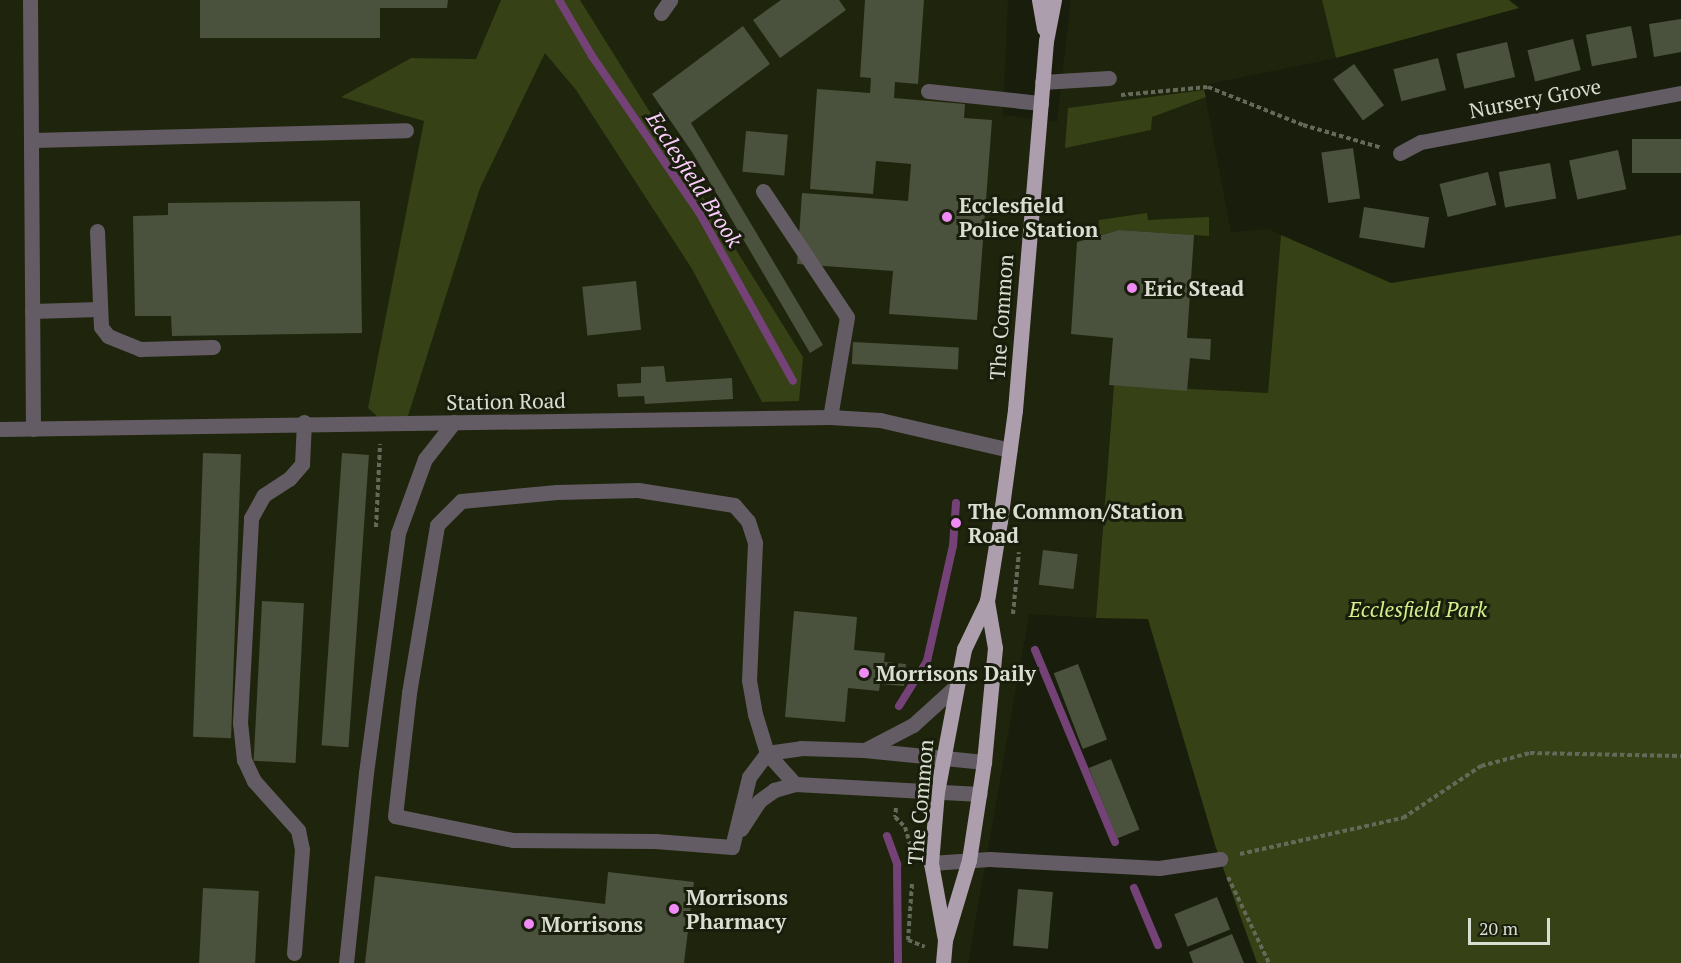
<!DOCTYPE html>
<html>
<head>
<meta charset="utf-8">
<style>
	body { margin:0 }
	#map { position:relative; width:1681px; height:963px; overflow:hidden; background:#191e0c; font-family:"PT Serif",serif }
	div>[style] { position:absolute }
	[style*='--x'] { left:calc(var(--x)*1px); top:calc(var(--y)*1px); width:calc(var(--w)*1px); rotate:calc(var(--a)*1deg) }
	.built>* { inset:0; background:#1f250c }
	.green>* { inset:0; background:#364115 }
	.stream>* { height:8px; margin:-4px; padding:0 4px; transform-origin:4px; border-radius:4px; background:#744277 }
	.building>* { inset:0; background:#4a513c; transform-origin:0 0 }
	.path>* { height:4px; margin-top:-2px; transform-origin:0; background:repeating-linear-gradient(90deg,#646959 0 4.5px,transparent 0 7.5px) }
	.minor>* { height:15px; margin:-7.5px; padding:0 7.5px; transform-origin:7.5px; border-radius:7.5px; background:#645c64 }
	.major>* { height:15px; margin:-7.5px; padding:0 7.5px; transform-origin:7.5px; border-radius:7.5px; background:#ad9ead }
	.dots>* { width:16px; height:16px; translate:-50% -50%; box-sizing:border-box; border:3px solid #191e0c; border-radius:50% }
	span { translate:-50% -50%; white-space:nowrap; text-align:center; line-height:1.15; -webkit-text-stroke:6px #191e0c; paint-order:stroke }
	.street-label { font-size:21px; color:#daded2 }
	.poi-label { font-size:21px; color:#daded2; font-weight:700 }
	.left { translate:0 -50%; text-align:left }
	.park-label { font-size:21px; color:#d4f08a; font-style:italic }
	.water-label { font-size:22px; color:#fbcefd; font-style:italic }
	.scale { position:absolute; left:1468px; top:918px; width:82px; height:27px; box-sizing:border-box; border:3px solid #daded2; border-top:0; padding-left:8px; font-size:18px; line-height:21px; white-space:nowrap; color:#daded2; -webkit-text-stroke:4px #191e0c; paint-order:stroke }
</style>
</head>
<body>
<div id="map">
	<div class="built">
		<div style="clip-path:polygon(0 0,501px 0,476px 59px,411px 58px,342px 97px,424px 121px,369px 408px,408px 416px,480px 188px,545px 52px,576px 90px,692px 269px,762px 402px,803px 357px,580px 0,1008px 0,1003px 115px,1057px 122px,1071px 0,1322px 0,1336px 58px,1203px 85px,1231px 232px,1269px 229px,1281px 235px,1268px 393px,1114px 385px,1096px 618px,1029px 614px,968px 963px,0 963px)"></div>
	</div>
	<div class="green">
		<div style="clip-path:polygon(501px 0,580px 0,803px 357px,799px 401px,762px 402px,692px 269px,576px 90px,545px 53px,480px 188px,408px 416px,378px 417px,368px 408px,424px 121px,341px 97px,411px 58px,476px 59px)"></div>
		<div style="clip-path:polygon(1322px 0,1509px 0,1519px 8px,1336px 58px)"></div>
		<div style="clip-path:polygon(1204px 90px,1206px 97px,1152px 117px,1151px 130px,1065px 148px,1068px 108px)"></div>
		<div style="clip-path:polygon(1147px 213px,1148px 220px,1209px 217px,1209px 236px,1119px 230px,1097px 236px,1099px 220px)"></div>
		<div style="clip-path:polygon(1281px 235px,1391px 283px,1681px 235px,1681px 963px,1257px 963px,1216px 848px,1148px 619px,1096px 618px,1114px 385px,1268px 393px)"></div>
	</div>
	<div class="stream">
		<div style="--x:559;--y:0;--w:65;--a:59.5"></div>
		<div style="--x:592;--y:56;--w:189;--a:55.6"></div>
		<div style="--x:699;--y:212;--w:193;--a:60.9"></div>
		<div style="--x:1035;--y:650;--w:208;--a:67.4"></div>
		<div style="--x:899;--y:706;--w:53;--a:-58.1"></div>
		<div style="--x:927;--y:661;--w:118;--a:-77.3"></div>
		<div style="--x:953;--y:546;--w:43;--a:-86"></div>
		<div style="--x:887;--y:836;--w:30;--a:70"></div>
		<div style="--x:897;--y:864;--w:99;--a:89.4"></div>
		<div style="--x:1134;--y:888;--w:62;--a:67.2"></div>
	</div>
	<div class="building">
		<div style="clip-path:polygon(200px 0,448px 0,447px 8px,380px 8px,380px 38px,200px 38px)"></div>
		<div style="clip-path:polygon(781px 0,839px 0,846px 10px,780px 58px,753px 20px)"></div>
		<div style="clip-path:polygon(865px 0,924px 0,918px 84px,895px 82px,894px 98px,965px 104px,964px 118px,992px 120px,977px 320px,889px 314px,893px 271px,797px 264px,802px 193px,908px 201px,911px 164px,876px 161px,873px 194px,810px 189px,817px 89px,870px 93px,871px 78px,860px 77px)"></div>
		<div style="clip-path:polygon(1681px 19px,1681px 52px,1654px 57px,1649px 24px)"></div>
		<div style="clip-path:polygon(743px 26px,770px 64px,691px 123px,823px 345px,810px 353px,692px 152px,652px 94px)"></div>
		<div style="left:1631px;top:26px;width:32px;height:46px;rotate:79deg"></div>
		<div style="left:1573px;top:39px;width:32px;height:47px;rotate:76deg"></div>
		<div style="left:1507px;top:42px;width:36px;height:52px;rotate:77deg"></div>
		<div style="left:1438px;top:58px;width:33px;height:46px;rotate:76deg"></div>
		<div style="left:1354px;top:64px;width:51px;height:26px;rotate:54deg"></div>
		<div style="left:746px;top:131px;width:42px;height:41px;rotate:5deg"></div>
		<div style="left:1681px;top:139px;width:34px;height:49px;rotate:90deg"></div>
		<div style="left:1353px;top:148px;width:51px;height:32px;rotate:82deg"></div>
		<div style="left:1618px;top:150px;width:40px;height:50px;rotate:78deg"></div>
		<div style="left:1550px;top:163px;width:36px;height:52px;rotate:80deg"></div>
		<div style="left:1488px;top:172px;width:34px;height:50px;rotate:76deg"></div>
		<div style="clip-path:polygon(360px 201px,362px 333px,172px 336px,171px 316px,135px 316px,133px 216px,168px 215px,168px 203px)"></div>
		<div style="left:1364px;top:207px;width:66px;height:31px;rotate:9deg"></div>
		<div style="clip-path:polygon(1119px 230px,1194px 235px,1187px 338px,1211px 339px,1210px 360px,1190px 358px,1187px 391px,1109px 385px,1113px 338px,1071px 334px,1077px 242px)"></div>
		<div style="left:636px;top:281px;width:49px;height:54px;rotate:84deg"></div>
		<div style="left:853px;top:342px;width:106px;height:22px;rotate:3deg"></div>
		<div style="clip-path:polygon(664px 366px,666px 382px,732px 378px,733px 399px,645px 404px,644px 396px,618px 397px,617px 384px,641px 383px,641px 367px)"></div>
		<div style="left:203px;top:453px;width:38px;height:284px;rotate:2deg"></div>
		<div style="left:342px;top:453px;width:27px;height:293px;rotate:4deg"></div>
		<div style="left:1043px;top:550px;width:35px;height:35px;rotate:7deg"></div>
		<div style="left:262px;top:601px;width:42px;height:160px;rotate:3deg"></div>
		<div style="clip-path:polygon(794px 611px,857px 617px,854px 650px,885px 653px,884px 662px,906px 664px,904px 686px,880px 684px,879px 691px,848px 688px,845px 722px,785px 717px)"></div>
		<div style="left:1078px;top:664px;width:81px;height:26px;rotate:69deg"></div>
		<div style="left:1111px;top:759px;width:76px;height:24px;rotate:68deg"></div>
		<div style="clip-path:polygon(608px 872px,694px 882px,684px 963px,365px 963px,375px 876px,605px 904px)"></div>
		<div style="left:203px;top:888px;width:56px;height:75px;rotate:3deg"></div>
		<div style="left:1018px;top:889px;width:35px;height:57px;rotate:5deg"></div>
		<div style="left:1217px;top:897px;width:35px;height:46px;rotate:68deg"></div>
		<div style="clip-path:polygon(1232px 934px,1244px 963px,1193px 963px,1189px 952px)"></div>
	</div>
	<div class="path">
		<div style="--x:1121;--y:95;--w:87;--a:-5.3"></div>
		<div style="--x:1208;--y:87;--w:102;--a:21.8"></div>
		<div style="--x:1303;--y:125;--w:82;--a:16.2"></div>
		<div style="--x:376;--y:527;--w:83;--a:-87.2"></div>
		<div style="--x:1013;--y:614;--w:62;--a:-84.5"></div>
		<div style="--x:896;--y:808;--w:9;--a:96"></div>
		<div style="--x:895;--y:817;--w:14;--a:45"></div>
		<div style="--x:905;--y:827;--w:18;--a:74"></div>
		<div style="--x:1240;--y:854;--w:167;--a:-12.5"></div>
		<div style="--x:1403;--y:818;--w:94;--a:-33.7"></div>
		<div style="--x:1481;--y:766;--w:51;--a:-14.9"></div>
		<div style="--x:1530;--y:753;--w:151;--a:1.1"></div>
		<div style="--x:1228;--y:877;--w:95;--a:64.5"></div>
		<div style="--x:912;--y:884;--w:56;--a:94.1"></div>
		<div style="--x:908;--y:940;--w:18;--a:22"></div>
	</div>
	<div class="minor">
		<div style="--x:30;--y:0;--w:429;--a:89.6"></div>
		<div style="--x:661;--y:13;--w:16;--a:-55"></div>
		<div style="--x:1042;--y:82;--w:67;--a:-3.4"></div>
		<div style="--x:928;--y:91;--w:114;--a:6.1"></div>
		<div style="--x:33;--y:140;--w:373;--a:-1.5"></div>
		<div style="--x:1400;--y:153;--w:24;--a:-28"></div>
		<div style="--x:1421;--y:142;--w:265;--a:-10.7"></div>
		<div style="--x:763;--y:191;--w:151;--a:56.3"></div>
		<div style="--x:847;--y:317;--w:101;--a:99.6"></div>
		<div style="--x:97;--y:231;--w:96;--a:87.6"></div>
		<div style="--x:101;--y:327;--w:11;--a:52"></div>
		<div style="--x:108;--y:336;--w:35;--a:22"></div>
		<div style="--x:140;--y:349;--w:73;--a:-1.6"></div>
		<div style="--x:32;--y:311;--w:67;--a:-1.7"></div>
		<div style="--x:0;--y:429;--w:830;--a:-0.83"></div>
		<div style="--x:830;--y:417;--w:50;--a:3.4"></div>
		<div style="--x:880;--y:420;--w:133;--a:13"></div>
		<div style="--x:867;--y:749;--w:52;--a:-27.6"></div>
		<div style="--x:913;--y:725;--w:58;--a:-42.2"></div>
		<div style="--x:741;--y:829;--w:33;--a:-57"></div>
		<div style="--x:759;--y:801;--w:19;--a:-36"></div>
		<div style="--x:774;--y:790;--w:22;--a:-16"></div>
		<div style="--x:795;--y:784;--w:185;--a:3.1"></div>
		<div style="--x:732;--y:847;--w:77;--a:-175.5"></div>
		<div style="--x:655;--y:841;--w:142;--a:-179.6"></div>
		<div style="--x:513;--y:840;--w:120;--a:-168.5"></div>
		<div style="--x:395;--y:816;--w:124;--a:-83.5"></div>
		<div style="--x:409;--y:693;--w:170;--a:-80.5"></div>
		<div style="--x:437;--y:525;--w:34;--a:-45"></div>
		<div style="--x:461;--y:501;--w:96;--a:-5.4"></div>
		<div style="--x:557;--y:492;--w:81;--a:-1.4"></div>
		<div style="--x:638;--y:490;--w:97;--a:8.9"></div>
		<div style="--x:734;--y:505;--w:21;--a:49"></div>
		<div style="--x:748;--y:521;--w:23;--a:72"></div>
		<div style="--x:755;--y:543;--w:137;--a:92.5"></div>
		<div style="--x:749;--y:680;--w:35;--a:80"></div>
		<div style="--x:755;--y:714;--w:41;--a:72.9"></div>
		<div style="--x:767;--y:753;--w:42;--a:47.9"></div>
		<div style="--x:732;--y:847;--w:72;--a:-76.3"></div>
		<div style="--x:749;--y:777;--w:30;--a:-53"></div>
		<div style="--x:767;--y:753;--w:34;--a:-8"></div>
		<div style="--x:801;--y:748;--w:63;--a:1.8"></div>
		<div style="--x:864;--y:750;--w:121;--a:5.7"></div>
		<div style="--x:931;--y:863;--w:58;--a:-3.9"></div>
		<div style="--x:989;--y:859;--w:170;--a:3"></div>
		<div style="--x:1159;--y:868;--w:62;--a:-8.4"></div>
		<div style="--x:294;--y:953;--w:104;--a:-85.6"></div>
		<div style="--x:302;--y:849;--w:19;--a:-102"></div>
		<div style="--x:298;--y:830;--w:66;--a:-131.9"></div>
		<div style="--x:254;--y:781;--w:23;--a:-115"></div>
		<div style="--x:244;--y:760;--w:37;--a:-96"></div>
		<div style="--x:240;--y:723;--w:205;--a:-86.9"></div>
		<div style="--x:251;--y:518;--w:26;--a:-61"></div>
		<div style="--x:264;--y:495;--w:30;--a:-33"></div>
		<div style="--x:289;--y:479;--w:20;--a:-49"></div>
		<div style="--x:302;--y:464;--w:42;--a:-87.3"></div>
		<div style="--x:346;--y:963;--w:191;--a:-84"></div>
		<div style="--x:366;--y:773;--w:242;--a:-82.4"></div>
		<div style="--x:398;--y:533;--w:79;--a:-70"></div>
		<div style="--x:425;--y:459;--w:47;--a:-51.9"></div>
	</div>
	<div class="major">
		<div style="--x:1039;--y:0;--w:29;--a:80"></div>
		<div style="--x:945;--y:940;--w:78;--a:-100.3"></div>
		<div style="--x:931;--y:863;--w:71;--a:-85.2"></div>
		<div style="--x:937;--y:792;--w:146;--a:-79.3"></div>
		<div style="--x:964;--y:649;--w:53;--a:-64.4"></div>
		<div style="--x:987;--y:601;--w:81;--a:-80.8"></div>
		<div style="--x:1000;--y:521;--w:112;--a:-82.3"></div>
		<div style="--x:1015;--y:410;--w:370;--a:-85.2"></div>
		<div style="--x:1046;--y:41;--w:42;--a:-79"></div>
		<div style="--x:943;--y:963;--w:23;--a:-85"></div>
		<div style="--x:945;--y:940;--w:84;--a:-73.3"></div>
		<div style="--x:969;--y:860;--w:99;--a:-81.3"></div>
		<div style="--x:984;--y:762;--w:115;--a:-84.5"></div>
		<div style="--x:995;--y:648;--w:48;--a:-99.7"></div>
	</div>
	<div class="dots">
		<div style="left:947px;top:217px;background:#f08bf6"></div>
		<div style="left:1132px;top:288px;background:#f08bf6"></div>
		<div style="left:956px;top:523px;background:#f08bf6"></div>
		<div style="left:864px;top:673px;background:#f08bf6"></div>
		<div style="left:674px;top:909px;background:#f08bf6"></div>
		<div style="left:529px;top:924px;background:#f08bf6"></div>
	</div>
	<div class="street-label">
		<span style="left:1535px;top:98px;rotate:-11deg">Nursery Grove</span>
		<span style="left:1001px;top:317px;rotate:-86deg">The Common</span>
		<span style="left:506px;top:401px;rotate:-1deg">Station Road</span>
		<span style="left:920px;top:802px;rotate:-85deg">The Common</span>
	</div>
	<div class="poi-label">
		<span class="left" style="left:959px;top:217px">Ecclesfield<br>Police Station</span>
		<span class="left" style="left:1144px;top:288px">Eric Stead</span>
		<span class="left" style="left:968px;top:523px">The Common/Station<br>Road</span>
		<span class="left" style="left:876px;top:673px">Morrisons Daily</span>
		<span class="left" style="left:686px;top:909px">Morrisons<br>Pharmacy</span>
		<span class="left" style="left:541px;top:924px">Morrisons</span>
	</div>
	<div class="park-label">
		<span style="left:1418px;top:609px">Ecclesfield Park</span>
	</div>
	<div class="water-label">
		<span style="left:695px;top:179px;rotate:57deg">Ecclesfield Brook</span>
	</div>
	<div class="scale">20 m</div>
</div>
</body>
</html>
